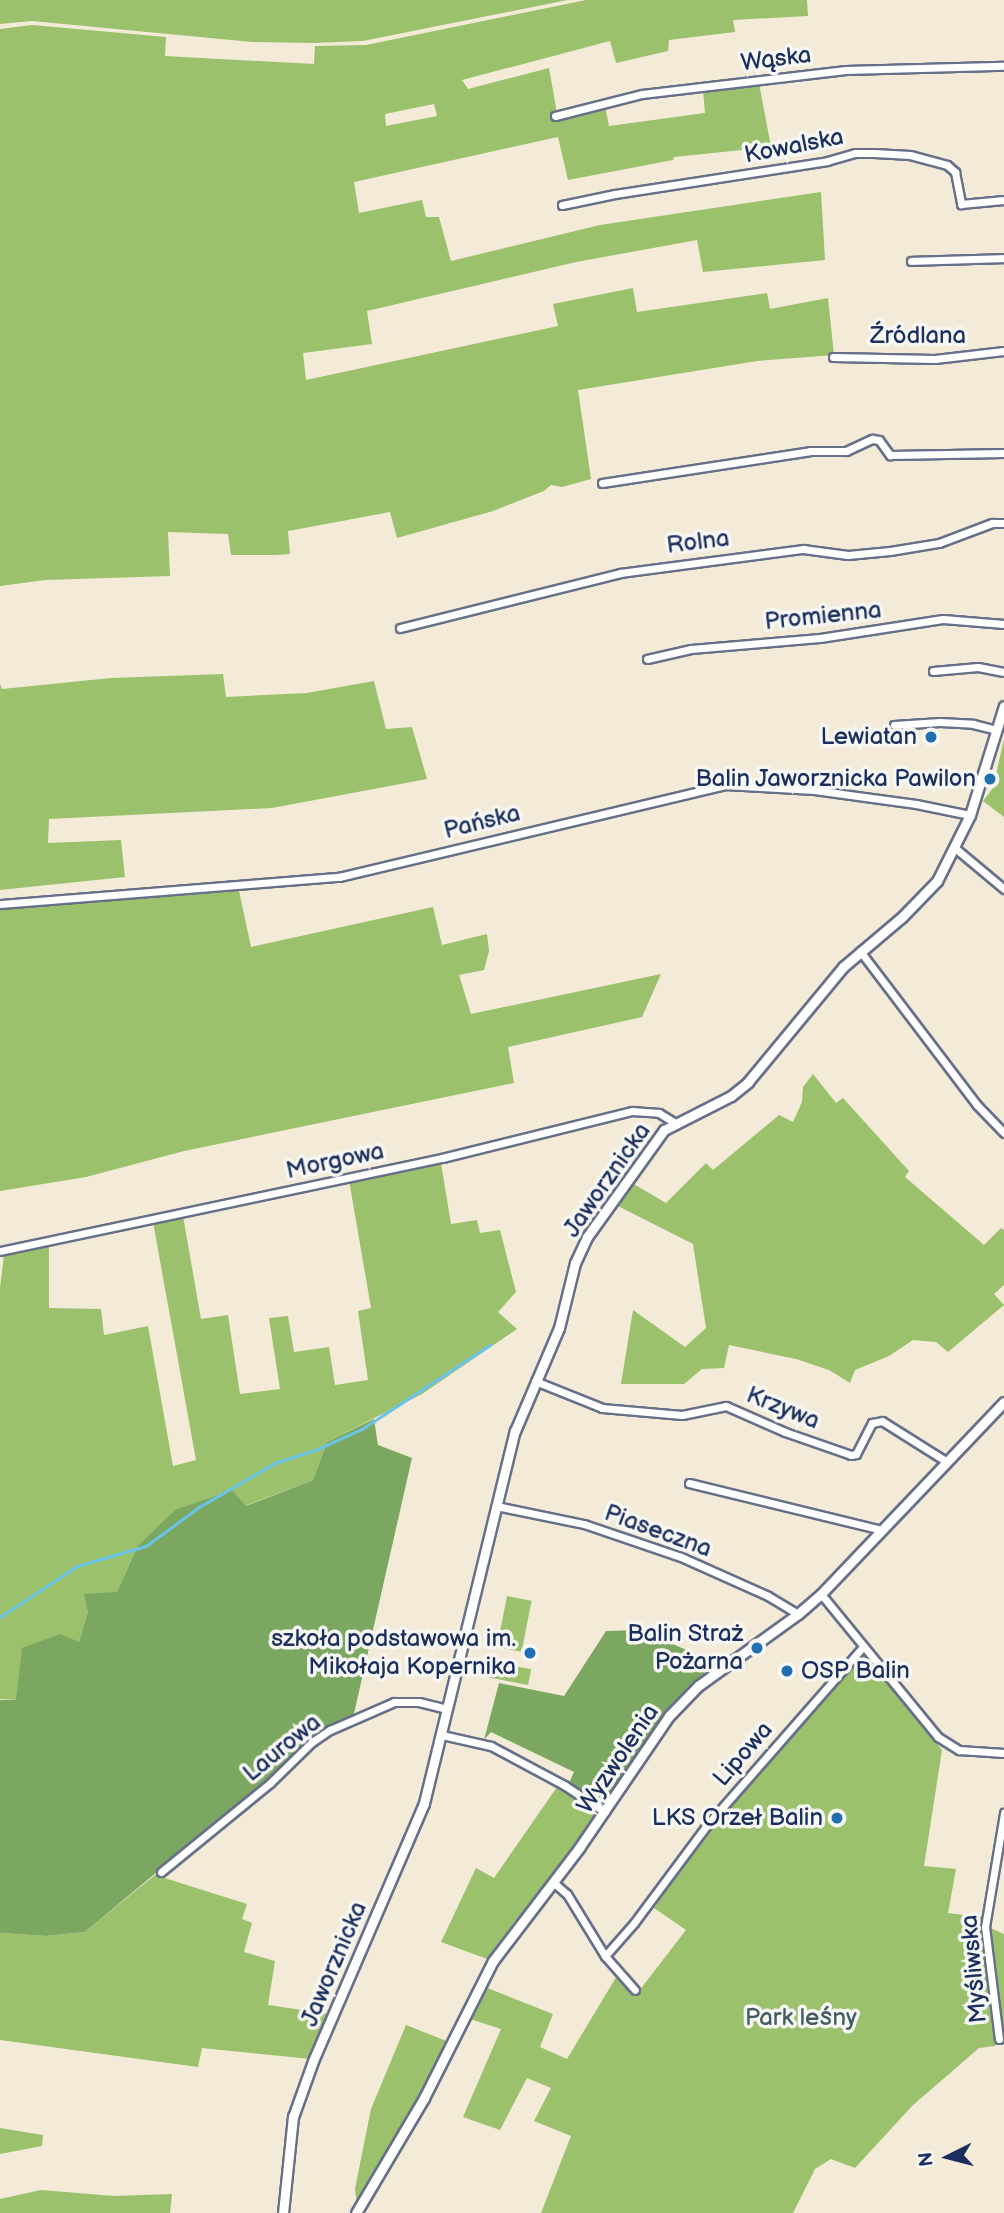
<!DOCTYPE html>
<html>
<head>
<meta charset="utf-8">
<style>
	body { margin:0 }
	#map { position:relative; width:1004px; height:2213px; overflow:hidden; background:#f3ead8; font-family:"Balsamiq Sans",sans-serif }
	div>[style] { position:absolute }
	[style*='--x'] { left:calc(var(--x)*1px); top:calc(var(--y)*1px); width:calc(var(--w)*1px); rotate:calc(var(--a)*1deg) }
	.green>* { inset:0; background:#9bc16c; transform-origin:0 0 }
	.forest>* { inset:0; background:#7ca760 }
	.stream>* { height:2.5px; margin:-1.25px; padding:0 1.25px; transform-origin:1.25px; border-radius:1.25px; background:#6ac4e8 }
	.roads { filter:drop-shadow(2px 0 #677089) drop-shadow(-2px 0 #677089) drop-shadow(0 2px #677089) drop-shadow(0 -2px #677089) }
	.minor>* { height:7px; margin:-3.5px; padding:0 3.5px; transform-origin:3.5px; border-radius:3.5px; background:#fff }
	.tertiary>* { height:9px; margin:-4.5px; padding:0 4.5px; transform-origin:4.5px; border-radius:4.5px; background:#fff }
	.dots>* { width:19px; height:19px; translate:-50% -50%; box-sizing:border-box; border:4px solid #f6f6f2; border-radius:50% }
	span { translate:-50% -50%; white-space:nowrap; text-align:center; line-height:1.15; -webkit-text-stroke:7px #f6f6f2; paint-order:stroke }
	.street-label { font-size:24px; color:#1b2f5e }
	.poi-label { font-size:24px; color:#1b2f5e }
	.right { translate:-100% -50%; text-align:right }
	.left { translate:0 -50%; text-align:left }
	.park-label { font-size:24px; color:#415b62 }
	.north { position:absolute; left:913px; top:2122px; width:70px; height:70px; -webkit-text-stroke:5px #f6f6f2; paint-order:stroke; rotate:264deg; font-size:19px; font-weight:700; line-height:28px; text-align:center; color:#1b2f5e }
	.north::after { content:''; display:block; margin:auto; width:24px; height:32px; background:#1b2f5e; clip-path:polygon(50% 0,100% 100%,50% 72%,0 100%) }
</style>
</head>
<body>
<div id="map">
	<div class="green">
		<div style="clip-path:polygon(0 0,568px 0,363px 41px,314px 43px,252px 42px,32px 21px,0 24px)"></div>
		<div style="clip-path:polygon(evenodd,586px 0,807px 0,808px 16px,733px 20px,735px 32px,669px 40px,668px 51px,616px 63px,610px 41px,462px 80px,468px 89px,549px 68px,557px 113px,604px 101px,609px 126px,705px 113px,703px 90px,759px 83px,771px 147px,674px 157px,673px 160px,568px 180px,558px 137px,354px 182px,359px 213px,422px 200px,426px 217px,439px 217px,451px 261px,600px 225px,821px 192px,825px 260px,703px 272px,697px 240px,576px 262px,367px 311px,372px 344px,303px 353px,306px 380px,558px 326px,553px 304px,633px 288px,637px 312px,767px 293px,770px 309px,828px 298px,834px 355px,757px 361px,578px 390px,591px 479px,562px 487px,551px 485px,544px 491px,493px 511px,397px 538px,390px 512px,288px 531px,290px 554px,275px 555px,231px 555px,228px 534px,168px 532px,170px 576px,45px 580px,0 586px,0 29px,32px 25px,166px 37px,165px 56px,314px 64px,315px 46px,366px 45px,586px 0,434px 104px,437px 116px,386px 126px,385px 114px,434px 104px)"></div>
		<div style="clip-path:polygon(223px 674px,226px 697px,307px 693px,374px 681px,386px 729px,412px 727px,427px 779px,272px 808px,49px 819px,48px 843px,121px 840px,125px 877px,0 890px,0 684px,2px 689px,111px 678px)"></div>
		<div style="clip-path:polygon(1004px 739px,1004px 817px,983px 801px,993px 788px)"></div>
		<div style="clip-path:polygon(239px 891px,251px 947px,433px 907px,442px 945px,487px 934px,489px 951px,484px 970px,459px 975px,471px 1014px,661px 974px,642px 1017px,508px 1047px,514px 1083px,184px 1151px,86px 1177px,0 1191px,0 908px)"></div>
		<div style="clip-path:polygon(813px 1074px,836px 1103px,843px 1098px,909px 1171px,905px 1177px,984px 1245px,1001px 1228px,1004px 1230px,1004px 1285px,994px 1294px,1004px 1305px,948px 1352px,936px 1342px,913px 1340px,889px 1356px,855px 1370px,850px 1383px,829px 1370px,796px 1359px,729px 1345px,724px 1368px,702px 1369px,684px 1384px,621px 1384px,633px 1310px,685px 1347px,706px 1328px,693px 1244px,616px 1205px,632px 1183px,666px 1203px,706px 1163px,713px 1170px,779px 1115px,793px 1122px,802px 1102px,803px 1087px)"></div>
		<div style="clip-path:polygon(441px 1163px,451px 1224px,477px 1220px,480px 1233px,500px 1230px,516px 1292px,498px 1312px,517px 1329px,422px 1394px,327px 1442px,313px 1480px,137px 1547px,117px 1592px,88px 1611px,79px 1642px,16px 1700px,0 1699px,0 1288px,4px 1255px,49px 1245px,49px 1308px,101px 1309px,104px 1335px,148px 1326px,173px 1466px,196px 1460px,153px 1222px,183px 1216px,201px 1319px,228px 1315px,240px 1394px,280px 1389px,269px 1318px,288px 1316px,294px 1352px,329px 1347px,335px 1385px,368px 1380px,358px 1311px,371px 1308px,349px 1180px)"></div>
		<div style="left:507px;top:1596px;width:25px;height:52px;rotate:11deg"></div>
		<div style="clip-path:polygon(864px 1653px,942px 1750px,924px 1866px,956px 1869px,948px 1913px,981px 1917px,986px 1979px,995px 2046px,979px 2048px,949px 2074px,913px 2105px,855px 2168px,831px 2159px,815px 2169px,793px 2213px,541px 2213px,571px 2136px,534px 2121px,551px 2088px,527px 2078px,500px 2130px,463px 2117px,501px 2029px,470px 2019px,485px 1987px,553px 2014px,540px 2047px,567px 2059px,618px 1974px,639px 1991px,686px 1930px,654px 1908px,721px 1811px,788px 1725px)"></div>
		<div style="left:483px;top:1660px;width:49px;height:16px;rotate:11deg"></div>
		<div style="clip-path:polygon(557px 1787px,598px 1815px,555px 1876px,514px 1922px,490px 1960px,441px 1942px,476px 1868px,494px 1878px)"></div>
		<div style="clip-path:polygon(155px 1875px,247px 1904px,242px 1919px,252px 1923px,244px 1952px,275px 1961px,268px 2005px,329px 2014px,311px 2059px,202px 2048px,198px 2067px,0 2040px,0 1933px,46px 1936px,85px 1932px)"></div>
		<div style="clip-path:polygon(988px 1927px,1004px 1934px,1004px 2045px,993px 1978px)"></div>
		<div style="clip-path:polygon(406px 2025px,449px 2042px,422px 2096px,357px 2204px,355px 2189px,371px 2109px)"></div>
		<div style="clip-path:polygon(0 2128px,43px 2135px,42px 2146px,0 2154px)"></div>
		<div style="clip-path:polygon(41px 2190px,114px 2196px,172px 2194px,170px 2213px,0 2213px,0 2199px)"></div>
	</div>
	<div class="forest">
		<div style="clip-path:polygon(374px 1419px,378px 1445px,412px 1458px,353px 1718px,330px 1728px,85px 1932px,46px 1936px,0 1933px,0 1700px,16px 1700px,22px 1648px,60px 1634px,79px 1642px,88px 1611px,84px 1594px,117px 1592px,137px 1547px,175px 1510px,232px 1490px,246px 1506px,313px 1480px,327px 1442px)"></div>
		<div style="clip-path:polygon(639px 1630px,720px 1664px,677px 1700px,603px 1806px,569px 1783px,574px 1772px,491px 1732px,484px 1740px,499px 1683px,564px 1696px,606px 1631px)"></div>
	</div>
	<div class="stream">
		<div style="--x:0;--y:1617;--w:92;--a:-33.5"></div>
		<div style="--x:77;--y:1566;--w:72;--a:-16.2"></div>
		<div style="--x:146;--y:1546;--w:66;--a:-36.3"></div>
		<div style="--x:199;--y:1507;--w:88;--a:-30.1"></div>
		<div style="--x:275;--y:1463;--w:45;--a:-18"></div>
		<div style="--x:318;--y:1449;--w:48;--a:-24.4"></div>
		<div style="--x:362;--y:1429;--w:153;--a:-33.3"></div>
	</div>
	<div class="roads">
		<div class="minor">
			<div style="--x:555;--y:116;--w:90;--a:-14.2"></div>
			<div style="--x:642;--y:94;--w:205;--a:-6.7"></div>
			<div style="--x:846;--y:70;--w:158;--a:-1.5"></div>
			<div style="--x:562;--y:205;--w:54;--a:-11.7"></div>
			<div style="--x:615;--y:194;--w:215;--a:-8.8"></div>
			<div style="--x:827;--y:161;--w:29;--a:-16"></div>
			<div style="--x:855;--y:153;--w:19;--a:0"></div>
			<div style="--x:874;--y:153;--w:36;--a:3"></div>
			<div style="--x:910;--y:155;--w:38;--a:15"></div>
			<div style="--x:947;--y:165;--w:11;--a:41"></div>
			<div style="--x:955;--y:172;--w:33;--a:79"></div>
			<div style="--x:961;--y:204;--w:43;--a:-5.3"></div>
			<div style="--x:911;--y:261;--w:93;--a:-1.8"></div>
			<div style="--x:833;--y:357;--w:102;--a:1.1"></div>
			<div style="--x:935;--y:359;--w:69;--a:-6.6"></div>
			<div style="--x:602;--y:483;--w:210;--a:-8.7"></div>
			<div style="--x:810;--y:451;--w:36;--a:0"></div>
			<div style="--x:846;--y:451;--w:29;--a:-25"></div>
			<div style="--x:872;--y:439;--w:7;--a:8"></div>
			<div style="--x:879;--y:440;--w:19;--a:54"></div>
			<div style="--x:890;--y:455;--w:114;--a:-1"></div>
			<div style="--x:400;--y:628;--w:227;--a:-14"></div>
			<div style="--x:620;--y:573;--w:185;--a:-7.5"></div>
			<div style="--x:803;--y:549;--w:45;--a:7.6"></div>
			<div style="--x:848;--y:555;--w:42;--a:-5.4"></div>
			<div style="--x:890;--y:551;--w:50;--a:-9.3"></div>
			<div style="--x:939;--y:543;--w:57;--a:-20.7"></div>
			<div style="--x:992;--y:523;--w:12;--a:0"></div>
			<div style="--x:647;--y:659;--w:45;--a:-12.8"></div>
			<div style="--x:691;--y:649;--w:129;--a:-4.9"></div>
			<div style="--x:820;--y:638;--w:124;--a:-8.8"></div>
			<div style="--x:943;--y:619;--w:61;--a:4.7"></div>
			<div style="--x:933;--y:671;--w:45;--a:-5.1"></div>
			<div style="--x:978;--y:667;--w:26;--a:11"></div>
			<div style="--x:894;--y:725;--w:46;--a:-3.7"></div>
			<div style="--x:940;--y:722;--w:33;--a:3"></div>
			<div style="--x:973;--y:724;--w:25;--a:14"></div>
			<div style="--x:955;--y:848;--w:64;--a:39.9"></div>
			<div style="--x:0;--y:904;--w:340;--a:-4.6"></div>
			<div style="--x:339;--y:877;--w:397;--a:-13.4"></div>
			<div style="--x:725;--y:785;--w:89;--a:3.2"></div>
			<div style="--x:814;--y:790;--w:103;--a:7.8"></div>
			<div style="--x:916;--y:804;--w:55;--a:11.5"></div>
			<div style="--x:860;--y:951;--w:193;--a:52.8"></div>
			<div style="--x:977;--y:1105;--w:39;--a:46"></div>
			<div style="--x:0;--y:1251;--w:452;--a:-11.9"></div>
			<div style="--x:442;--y:1158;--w:196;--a:-13.9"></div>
			<div style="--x:632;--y:1111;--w:27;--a:4"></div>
			<div style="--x:659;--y:1113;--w:19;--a:32"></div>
			<div style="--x:535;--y:1381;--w:72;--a:21.9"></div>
			<div style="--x:602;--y:1408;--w:80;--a:5"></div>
			<div style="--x:682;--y:1415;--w:45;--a:-11.6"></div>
			<div style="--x:726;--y:1406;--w:64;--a:23.8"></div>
			<div style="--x:785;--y:1432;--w:70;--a:19.2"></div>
			<div style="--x:851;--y:1455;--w:5;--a:-11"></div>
			<div style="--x:856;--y:1454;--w:35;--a:-63"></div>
			<div style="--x:872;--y:1423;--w:10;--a:-11"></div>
			<div style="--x:882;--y:1421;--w:77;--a:32.2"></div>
			<div style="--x:689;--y:1483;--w:199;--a:13.7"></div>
			<div style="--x:496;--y:1506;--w:90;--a:11.6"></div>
			<div style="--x:584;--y:1524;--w:102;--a:18.8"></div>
			<div style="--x:681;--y:1557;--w:95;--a:24.1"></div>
			<div style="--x:768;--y:1596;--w:35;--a:31"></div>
			<div style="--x:821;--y:1594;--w:185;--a:50.7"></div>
			<div style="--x:938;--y:1737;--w:25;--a:32"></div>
			<div style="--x:959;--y:1750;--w:45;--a:3.8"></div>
			<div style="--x:442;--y:1735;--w:50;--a:12.7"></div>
			<div style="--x:491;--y:1746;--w:83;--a:28.1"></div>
			<div style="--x:564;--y:1785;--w:49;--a:33.4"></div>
			<div style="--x:161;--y:1872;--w:141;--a:-39.2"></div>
			<div style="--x:270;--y:1783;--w:59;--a:-44.3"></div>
			<div style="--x:312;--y:1742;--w:22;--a:-34"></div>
			<div style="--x:330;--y:1730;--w:70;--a:-23.6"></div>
			<div style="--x:394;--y:1702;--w:25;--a:0"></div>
			<div style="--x:419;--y:1702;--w:29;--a:14"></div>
			<div style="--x:553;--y:1882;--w:18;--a:41"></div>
			<div style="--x:567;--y:1894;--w:73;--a:58.5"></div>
			<div style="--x:605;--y:1956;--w:45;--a:48.6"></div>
			<div style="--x:605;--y:1956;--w:44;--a:-48.7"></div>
			<div style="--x:634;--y:1923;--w:122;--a:-53.3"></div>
			<div style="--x:707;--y:1825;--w:237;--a:-48.8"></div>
			<div style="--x:999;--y:2039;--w:113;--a:-97.1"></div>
			<div style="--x:985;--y:1927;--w:116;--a:-80.5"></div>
		</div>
		<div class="tertiary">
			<div style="--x:283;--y:2213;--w:97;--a:-84.1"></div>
			<div style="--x:293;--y:2117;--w:59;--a:-70.3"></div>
			<div style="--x:313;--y:2061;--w:281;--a:-66.7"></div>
			<div style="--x:424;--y:1803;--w:383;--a:-76.3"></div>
			<div style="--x:515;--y:1431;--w:112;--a:-66.9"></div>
			<div style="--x:559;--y:1328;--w:67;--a:-76.2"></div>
			<div style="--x:575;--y:1263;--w:29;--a:-65"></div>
			<div style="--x:587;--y:1237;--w:132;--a:-54.3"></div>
			<div style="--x:664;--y:1130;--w:75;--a:-26.9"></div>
			<div style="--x:731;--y:1096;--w:22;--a:-39"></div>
			<div style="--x:748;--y:1082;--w:149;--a:-50.4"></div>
			<div style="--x:843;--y:967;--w:77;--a:-40.3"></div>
			<div style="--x:902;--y:917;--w:50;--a:-45.8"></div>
			<div style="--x:937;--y:881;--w:74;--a:-63.4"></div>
			<div style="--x:970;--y:815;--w:114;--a:-72.7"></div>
			<div style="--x:356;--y:2213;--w:134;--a:-59.4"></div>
			<div style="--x:424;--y:2098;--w:153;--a:-63.3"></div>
			<div style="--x:493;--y:1961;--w:142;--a:-52.7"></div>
			<div style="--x:579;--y:1848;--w:160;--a:-55.7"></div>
			<div style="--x:669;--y:1716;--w:42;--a:-46"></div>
			<div style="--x:698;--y:1686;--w:123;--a:-35.8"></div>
			<div style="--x:798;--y:1614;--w:30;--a:-41"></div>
			<div style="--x:821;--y:1594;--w:265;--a:-46.4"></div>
		</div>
	</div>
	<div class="dots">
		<div style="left:931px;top:737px;background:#1f6fb2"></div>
		<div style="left:990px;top:779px;background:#1f6fb2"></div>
		<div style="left:757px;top:1648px;background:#1f6fb2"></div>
		<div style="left:530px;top:1653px;background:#1f6fb2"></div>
		<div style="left:787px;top:1671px;background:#1f6fb2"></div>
		<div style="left:837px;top:1818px;background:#1f6fb2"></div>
	</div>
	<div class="street-label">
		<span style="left:776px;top:59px;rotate:-7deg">Wąska</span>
		<span style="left:794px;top:146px;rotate:-11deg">Kowalska</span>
		<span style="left:918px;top:336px">Źródlana</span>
		<span style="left:698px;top:542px;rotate:-7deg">Rolna</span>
		<span style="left:823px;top:616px;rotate:-6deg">Promienna</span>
		<span style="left:482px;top:822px;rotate:-14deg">Pańska</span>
		<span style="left:335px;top:1161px;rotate:-12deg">Morgowa</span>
		<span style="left:607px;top:1180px;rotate:-55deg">Jaworznicka</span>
		<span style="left:783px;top:1408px;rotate:22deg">Krzywa</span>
		<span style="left:658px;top:1531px;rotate:20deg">Piaseczna</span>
		<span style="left:282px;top:1748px;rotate:-39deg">Laurowa</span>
		<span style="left:743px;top:1754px;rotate:-49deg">Lipowa</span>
		<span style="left:618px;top:1759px;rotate:-56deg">Wyzwolenia</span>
		<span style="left:334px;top:1964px;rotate:-67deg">Jaworznicka</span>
		<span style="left:974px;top:1969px;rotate:-95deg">Myśliwska</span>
	</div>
	<div class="poi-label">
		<span class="right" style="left:917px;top:737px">Lewiatan</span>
		<span class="right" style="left:976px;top:779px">Balin Jaworznicka Pawilon</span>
		<span class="right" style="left:743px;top:1648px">Balin Straż<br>Pożarna</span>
		<span class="right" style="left:516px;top:1653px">szkoła podstawowa im.<br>Mikołaja Kopernika</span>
		<span class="left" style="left:801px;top:1671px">OSP Balin</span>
		<span class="right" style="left:823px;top:1818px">LKS Orzeł Balin</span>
	</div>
	<div class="park-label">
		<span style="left:801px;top:2018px">Park leśny</span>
	</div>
	<div class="north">N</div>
</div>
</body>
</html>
